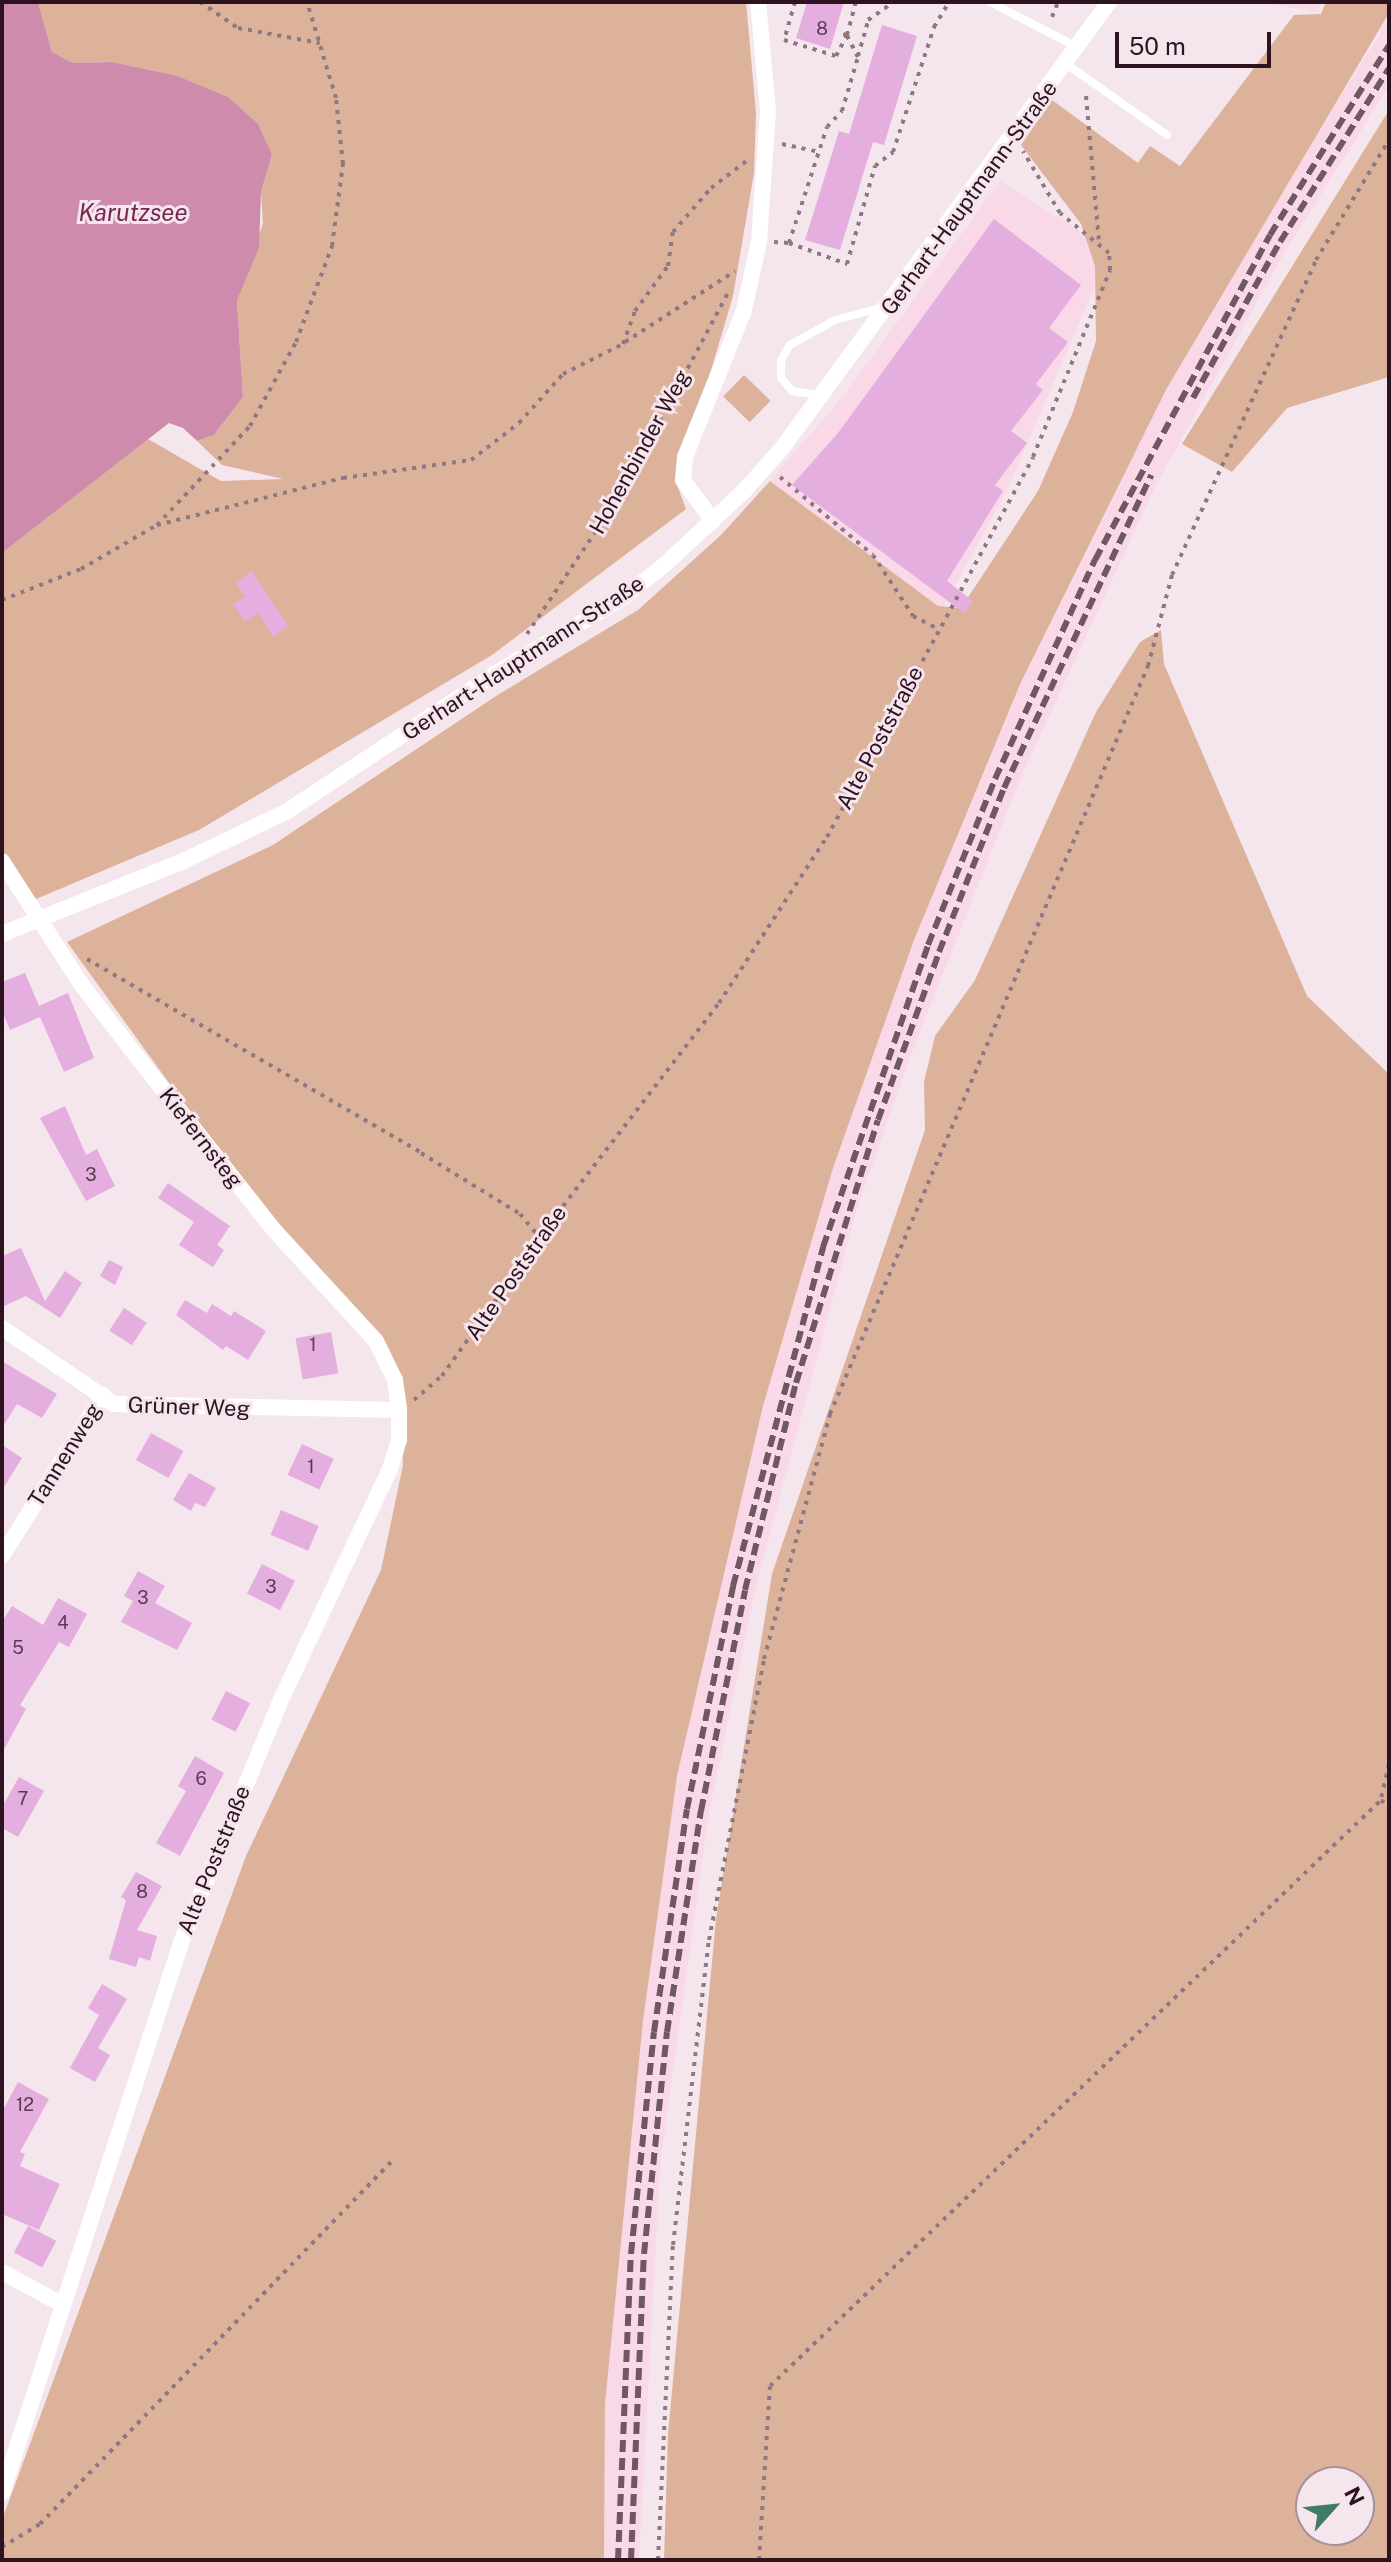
<!DOCTYPE html>
<html>
<head>
<meta charset="utf-8">
<style>
	body { margin:0 }
	#map { position:relative; width:1391px; height:2562px; overflow:hidden; background:#f5e5ec; font-family:"Public Sans",sans-serif }
	div>[style] { position:absolute }
	[style*='--x'] { left:calc(var(--x)*1px); top:calc(var(--y)*1px); width:calc(var(--w)*1px); rotate:calc(var(--a)*1deg) }
	.built>* { inset:0; background:#f9d8e7 }
	.green>* { inset:0; background:#ddb29b; transform-origin:0 0 }
	.water>* { inset:0; background:#ce8bab }
	.building>* { inset:0; background:#e4aedf; transform-origin:0 0 }
	.path>* { height:4px; margin-top:-2px; transform-origin:0; background:repeating-linear-gradient(90deg,#8e7983 0 4px,transparent 0 10px) }
	.service>* { height:8px; margin:-4px; padding:0 4px; transform-origin:4px; border-radius:4px; background:#fff }
	.minor>* { height:16px; margin:-8px; padding:0 8px; transform-origin:8px; border-radius:8px; background:#fff }
	.rail>* { height:6px; margin-top:-3px; transform-origin:0; background:repeating-linear-gradient(90deg,#6f5863 0 12px,transparent 0 18px) }
	span { translate:-50% -50%; white-space:nowrap; text-align:center; line-height:1.15; -webkit-text-stroke:6px #f5e5ec; paint-order:stroke }
	.number-label { font-size:18px; color:#5b3a50 }
	.number-label span { -webkit-text-stroke-width:0 }
	.street-label { font-size:22px; color:#2d1320 }
	.water-label { font-size:24px; color:#772854; font-style:italic }
	.frame { position:absolute; inset:0; border:4px solid #2d1320; pointer-events:none }
	.north { position:absolute; left:1295px; top:2466px; width:80px; height:80px; box-sizing:border-box; background:#f5e5ec; border:2px solid #a5919a; border-radius:50%; rotate:63deg; font-size:22px; font-weight:700; line-height:32px; text-align:center; color:#2d1320 }
	.north::after { content:''; display:block; margin:auto; width:28px; height:36px; background:#3f7b67; clip-path:polygon(50% 0,100% 100%,50% 72%,0 100%) }
	.scale { position:absolute; left:1115px; top:32px; width:156px; height:36px; box-sizing:border-box; border:4px solid #2d1320; border-top:0; padding-left:10px; font-size:24px; line-height:28px; white-space:nowrap; color:#2d1320; -webkit-text-stroke:6px #f5e5ec; paint-order:stroke }
</style>
</head>
<body>
<div id="map">
	<div class="built">
		<div style="clip-path:polygon(1266px 2px,1322px 2px,1318px 12px)"></div>
		<div style="clip-path:polygon(1389px 19px,1389px 86px,1282px 257px,1156px 485px,1021px 777px,912px 1052px,857px 1208px,755px 1590px,708px 1818px,660px 2165px,639px 2560px,604px 2560px,605px 2404px,643px 2021px,677px 1776px,763px 1406px,833px 1168px,914px 940px,1021px 682px,1167px 388px,1252px 238px)"></div>
		<div style="clip-path:polygon(1000px 181px,1094px 240px,1104px 265px,1007px 491px,942px 609px,770px 481px,845px 394px)"></div>
	</div>
	<div class="green">
		<div style="clip-path:polygon(38px 2px,746px 2px,756px 113px,754px 173px,733px 296px,677px 485px,686px 509px,492px 655px,199px 830px,29px 902px,2px 861px,2px 553px,148px 439px,221px 481px,283px 479px,222px 465px,197px 441px,214px 435px,243px 397px,237px 300px,263px 223px,261px 192px,272px 155px,111px 62px,73px 63px,52px 52px)"></div>
		<div style="clip-path:polygon(1326px 2px,1389px 2px,1389px 13px,1167px 388px,1021px 682px,914px 940px,833px 1168px,763px 1406px,677px 1776px,643px 2021px,605px 2404px,604px 2560px,2px 2560px,2px 2520px,246px 1856px,381px 1570px,403px 1465px,401px 1412px,378px 1339px,277px 1232px,67px 942px,273px 845px,496px 696px,638px 610px,721px 535px,770px 481px,938px 606px,961px 608px,1038px 491px,1073px 412px,1096px 341px,1095px 266px,1081px 224px,1021px 145px,1052px 100px,1138px 163px,1150px 146px,1180px 166px,1294px 15px,1321px 14px)"></div>
		<div style="clip-path:polygon(1389px 110px,1389px 377px,1287px 408px,1232px 472px,1182px 444px)"></div>
		<div style="left:744px;top:375px;width:37px;height:30px;rotate:44deg"></div>
		<div style="clip-path:polygon(evenodd,1161px 630px,1164px 664px,1307px 996px,1389px 1074px,1389px 2560px,664px 2560px,668px 2434px,716px 1919px,772px 1574px,925px 1130px,924px 1082px,935px 1036px,975px 980px,1096px 712px,1140px 642px,1161px 630px,1311px 2482px,1359px 2482px,1359px 2530px,1311px 2530px,1311px 2482px)"></div>
	</div>
	<div class="water">
		<div style="clip-path:polygon(2px 2px,38px 2px,52px 52px,73px 63px,111px 62px,177px 76px,228px 97px,258px 124px,272px 155px,261px 192px,259px 248px,237px 300px,243px 397px,214px 435px,197px 441px,183px 428px,169px 423px,2px 553px)"></div>
	</div>
	<div class="building">
		<div style="clip-path:polygon(807px 2px,844px 2px,830px 49px,796px 38px)"></div>
		<div style="clip-path:polygon(882px 25px,917px 36px,884px 145px,873px 142px,840px 250px,805px 240px,839px 131px,849px 134px)"></div>
		<div style="clip-path:polygon(994px 219px,1081px 285px,1049px 328px,1068px 342px,1036px 384px,1043px 390px,1011px 431px,1027px 443px,995px 485px,1003px 491px,947px 581px,973px 601px,964px 613px,792px 485px,838px 433px)"></div>
		<div style="clip-path:polygon(252px 571px,288px 626px,273px 637px,258px 613px,245px 622px,233px 604px,245px 597px,236px 582px)"></div>
		<div style="clip-path:polygon(25px 973px,39px 1006px,68px 993px,94px 1058px,64px 1072px,40px 1017px,10px 1030px,2px 1011px,2px 982px)"></div>
		<div style="clip-path:polygon(65px 1106px,86px 1155px,97px 1149px,115px 1186px,86px 1201px,40px 1118px)"></div>
		<div style="clip-path:polygon(168px 1183px,230px 1226px,217px 1245px,224px 1250px,213px 1267px,179px 1245px,194px 1222px,158px 1198px)"></div>
		<div style="clip-path:polygon(21px 1248px,45px 1301px,65px 1271px,82px 1283px,60px 1318px,26px 1296px,2px 1307px,2px 1256px)"></div>
		<div style="clip-path:polygon(109px 1260px,123px 1267px,115px 1285px,100px 1276px)"></div>
		<div style="clip-path:polygon(185px 1300px,207px 1313px,212px 1304px,231px 1316px,234px 1311px,266px 1331px,248px 1360px,226px 1346px,223px 1350px,176px 1315px)"></div>
		<div style="left:124px;top:1308px;width:27px;height:27px;rotate:33deg"></div>
		<div style="left:331px;top:1332px;width:42px;height:36px;rotate:80deg"></div>
		<div style="clip-path:polygon(2px 1361px,57px 1394px,42px 1418px,17px 1404px,2px 1428px)"></div>
		<div style="left:151px;top:1433px;width:37px;height:31px;rotate:29deg"></div>
		<div style="left:302px;top:1444px;width:35px;height:34px;rotate:25deg"></div>
		<div style="clip-path:polygon(2px 1445px,22px 1458px,2px 1490px)"></div>
		<div style="clip-path:polygon(189px 1473px,216px 1488px,205px 1507px,195px 1503px,191px 1511px,173px 1500px)"></div>
		<div style="left:281px;top:1510px;width:41px;height:27px;rotate:23deg"></div>
		<div style="left:262px;top:1564px;width:37px;height:33px;rotate:27deg"></div>
		<div style="clip-path:polygon(138px 1571px,165px 1586px,155px 1603px,192px 1623px,177px 1650px,121px 1622px,133px 1601px,124px 1596px)"></div>
		<div style="clip-path:polygon(58px 1598px,87px 1614px,69px 1647px,59px 1642px,20px 1705px,26px 1709px,2px 1753px,2px 1622px,12px 1606px,43px 1625px)"></div>
		<div style="left:226px;top:1691px;width:27px;height:32px;rotate:27deg"></div>
		<div style="clip-path:polygon(195px 1756px,224px 1773px,180px 1856px,156px 1843px,186px 1791px,178px 1786px)"></div>
		<div style="clip-path:polygon(19px 1777px,44px 1791px,18px 1837px,2px 1828px,2px 1807px)"></div>
		<div style="clip-path:polygon(136px 1872px,162px 1886px,137px 1930px,157px 1936px,150px 1961px,139px 1957px,136px 1967px,109px 1959px,126px 1900px,121px 1897px)"></div>
		<div style="clip-path:polygon(102px 1984px,127px 1999px,98px 2048px,110px 2055px,95px 2082px,70px 2068px,99px 2015px,88px 2008px)"></div>
		<div style="clip-path:polygon(18px 2082px,49px 2099px,20px 2152px,25px 2154px,20px 2166px,60px 2184px,39px 2230px,2px 2214px,2px 2112px)"></div>
		<div style="left:28px;top:2226px;width:32px;height:30px;rotate:28deg"></div>
	</div>
	<div class="path">
		<div style="--x:200;--y:2;--w:46;--a:34.4"></div>
		<div style="--x:238;--y:28;--w:83;--a:10.4"></div>
		<div style="--x:795;--y:2;--w:40;--a:106"></div>
		<div style="--x:784;--y:40;--w:54;--a:17.1"></div>
		<div style="--x:836;--y:56;--w:24;--a:-62"></div>
		<div style="--x:847;--y:35;--w:7;--a:-164"></div>
		<div style="--x:1052;--y:17;--w:16;--a:-68"></div>
		<div style="--x:858;--y:56;--w:37;--a:-74"></div>
		<div style="--x:868;--y:20;--w:32;--a:-35"></div>
		<div style="--x:1086;--y:96;--w:147;--a:84.9"></div>
		<div style="--x:782;--y:144;--w:38;--a:12"></div>
		<div style="--x:774;--y:242;--w:15;--a:4"></div>
		<div style="--x:789;--y:243;--w:122;--a:-71.9"></div>
		<div style="--x:827;--y:127;--w:22;--a:-47"></div>
		<div style="--x:842;--y:111;--w:56;--a:-73.5"></div>
		<div style="--x:858;--y:57;--w:25;--a:-117"></div>
		<div style="--x:847;--y:35;--w:34;--a:-75"></div>
		<div style="--x:789;--y:243;--w:62;--a:19.9"></div>
		<div style="--x:847;--y:264;--w:102;--a:-74.1"></div>
		<div style="--x:875;--y:166;--w:23;--a:-38"></div>
		<div style="--x:893;--y:152;--w:132;--a:-71.8"></div>
		<div style="--x:934;--y:27;--w:29;--a:-59"></div>
		<div style="--x:625;--y:342;--w:131;--a:-32.8"></div>
		<div style="--x:780;--y:477;--w:121;--a:40"></div>
		<div style="--x:873;--y:555;--w:73;--a:56.7"></div>
		<div style="--x:913;--y:616;--w:29;--a:27"></div>
		<div style="--x:157;--y:525;--w:192;--a:-14.2"></div>
		<div style="--x:343;--y:478;--w:129;--a:-8"></div>
		<div style="--x:471;--y:460;--w:61;--a:-37.6"></div>
		<div style="--x:519;--y:423;--w:66;--a:-48.1"></div>
		<div style="--x:563;--y:374;--w:67;--a:-26.6"></div>
		<div style="--x:623;--y:344;--w:35;--a:-70"></div>
		<div style="--x:635;--y:311;--w:56;--a:-53.7"></div>
		<div style="--x:668;--y:266;--w:34;--a:-82"></div>
		<div style="--x:673;--y:232;--w:58;--a:-49.2"></div>
		<div style="--x:711;--y:188;--w:48;--a:-37.3"></div>
		<div style="--x:2;--y:600;--w:85;--a:-21.4"></div>
		<div style="--x:81;--y:569;--w:88;--a:-30.1"></div>
		<div style="--x:157;--y:525;--w:136;--a:-46.8"></div>
		<div style="--x:250;--y:426;--w:96;--a:-61.3"></div>
		<div style="--x:296;--y:342;--w:103;--a:-69.4"></div>
		<div style="--x:332;--y:246;--w:83;--a:-82.4"></div>
		<div style="--x:343;--y:164;--w:66;--a:-96.1"></div>
		<div style="--x:336;--y:98;--w:100;--a:-106.8"></div>
		<div style="--x:527;--y:634;--w:171;--a:-56.2"></div>
		<div style="--x:622;--y:492;--w:228;--a:-62"></div>
		<div style="--x:87;--y:959;--w:386;--a:30.1"></div>
		<div style="--x:421;--y:1153;--w:116;--a:31.6"></div>
		<div style="--x:520;--y:1214;--w:31;--a:50"></div>
		<div style="--x:414;--y:1400;--w:37;--a:-41"></div>
		<div style="--x:442;--y:1376;--w:199;--a:-54.6"></div>
		<div style="--x:557;--y:1214;--w:266;--a:-52.5"></div>
		<div style="--x:719;--y:1003;--w:198;--a:-57"></div>
		<div style="--x:827;--y:837;--w:432;--a:-61.5"></div>
		<div style="--x:1033;--y:457;--w:202;--a:-67.6"></div>
		<div style="--x:1110;--y:270;--w:17;--a:-93"></div>
		<div style="--x:1109;--y:253;--w:63;--a:-140.8"></div>
		<div style="--x:1060;--y:213;--w:72;--a:-120.8"></div>
		<div style="--x:1389;--y:1764;--w:37;--a:103"></div>
		<div style="--x:1381;--y:1800;--w:11;--a:41"></div>
		<div style="--x:2;--y:2547;--w:44;--a:-31.2"></div>
		<div style="--x:40;--y:2524;--w:506;--a:-45.88"></div>
		<div style="--x:658;--y:2560;--w:315;--a:-87.3"></div>
		<div style="--x:673;--y:2245;--w:307;--a:-83.3"></div>
		<div style="--x:709;--y:1940;--w:286;--a:-78.9"></div>
		<div style="--x:764;--y:1659;--w:254;--a:-74.9"></div>
		<div style="--x:830;--y:1414;--w:813;--a:-66.97"></div>
		<div style="--x:1148;--y:666;--w:94;--a:-75.2"></div>
		<div style="--x:1172;--y:575;--w:346;--a:-65.4"></div>
		<div style="--x:1316;--y:260;--w:140;--a:-58.7"></div>
		<div style="--x:759;--y:2560;--w:174;--a:-86.4"></div>
		<div style="--x:770;--y:2386;--w:847;--a:-43.8"></div>
	</div>
	<div class="service">
		<div style="--x:990;--y:2;--w:98;--a:27.3"></div>
		<div style="--x:1065;--y:63;--w:125;--a:35.2"></div>
		<div style="--x:819;--y:395;--w:27;--a:-172"></div>
		<div style="--x:792;--y:391;--w:17;--a:-130"></div>
		<div style="--x:781;--y:378;--w:17;--a:-90"></div>
		<div style="--x:781;--y:361;--w:18;--a:-61"></div>
		<div style="--x:790;--y:345;--w:51;--a:-29.1"></div>
		<div style="--x:835;--y:320;--w:51;--a:-14.9"></div>
	</div>
	<div class="minor">
		<div style="--x:713;--y:521;--w:51;--a:-126.2"></div>
		<div style="--x:683;--y:480;--w:23;--a:-85"></div>
		<div style="--x:685;--y:457;--w:158;--a:-68.1"></div>
		<div style="--x:744;--y:310;--w:70;--a:-77.6"></div>
		<div style="--x:759;--y:242;--w:131;--a:-86.1"></div>
		<div style="--x:768;--y:111;--w:109;--a:-95.2"></div>
		<div style="--x:2;--y:861;--w:146;--a:57.3"></div>
		<div style="--x:81;--y:984;--w:82;--a:52.4"></div>
		<div style="--x:131;--y:1049;--w:229;--a:51.7"></div>
		<div style="--x:273;--y:1229;--w:152;--a:47.4"></div>
		<div style="--x:376;--y:1341;--w:43;--a:64"></div>
		<div style="--x:395;--y:1380;--w:30;--a:82"></div>
		<div style="--x:399;--y:1410;--w:30;--a:90"></div>
		<div style="--x:399;--y:1440;--w:30;--a:107"></div>
		<div style="--x:390;--y:1469;--w:250;--a:115.3"></div>
		<div style="--x:283;--y:1695;--w:268;--a:112.4"></div>
		<div style="--x:181;--y:1943;--w:578;--a:108.03"></div>
		<div style="--x:2;--y:934;--w:191;--a:-21.9"></div>
		<div style="--x:179;--y:863;--w:119;--a:-25.5"></div>
		<div style="--x:286;--y:812;--w:248;--a:-33.5"></div>
		<div style="--x:493;--y:675;--w:149;--a:-30.7"></div>
		<div style="--x:621;--y:599;--w:52;--a:-38"></div>
		<div style="--x:662;--y:567;--w:112;--a:-42.8"></div>
		<div style="--x:744;--y:491;--w:59;--a:-48.4"></div>
		<div style="--x:783;--y:447;--w:552;--a:-53.77"></div>
		<div style="--x:2;--y:1328;--w:135;--a:34.2"></div>
		<div style="--x:114;--y:1404;--w:285;--a:1.2"></div>
		<div style="--x:2;--y:1556;--w:190;--a:-57.9"></div>
		<div style="--x:2;--y:2272;--w:69;--a:28.4"></div>
	</div>
	<div class="rail">
		<div style="--x:1193;--y:398;--w:179;--a:-60.9"></div>
		<div style="--x:1280;--y:242;--w:205;--a:-57.9"></div>
		<div style="--x:618;--y:2560;--w:306;--a:-87.6"></div>
		<div style="--x:631;--y:2254;--w:223;--a:-84.1"></div>
		<div style="--x:654;--y:2032;--w:225;--a:-81.6"></div>
		<div style="--x:687;--y:1809;--w:228;--a:-78.3"></div>
		<div style="--x:733;--y:1586;--w:351;--a:-75.1"></div>
		<div style="--x:823;--y:1247;--w:320;--a:-70.8"></div>
		<div style="--x:928;--y:945;--w:179;--a:-68"></div>
		<div style="--x:995;--y:779;--w:241;--a:-65.5"></div>
		<div style="--x:1095;--y:560;--w:369;--a:-61.7"></div>
		<div style="--x:1270;--y:235;--w:224;--a:-57.9"></div>
		<div style="--x:631;--y:2560;--w:306;--a:-87.6"></div>
		<div style="--x:644;--y:2254;--w:223;--a:-84.1"></div>
		<div style="--x:667;--y:2032;--w:224;--a:-81.3"></div>
		<div style="--x:701;--y:1811;--w:225;--a:-78.7"></div>
		<div style="--x:745;--y:1590;--w:213;--a:-76.2"></div>
		<div style="--x:796;--y:1383;--w:275;--a:-72.7"></div>
		<div style="--x:878;--y:1120;--w:179;--a:-70"></div>
		<div style="--x:939;--y:952;--w:176;--a:-68.4"></div>
		<div style="--x:1004;--y:788;--w:346;--a:-64.8"></div>
	</div>
	<div class="number-label">
		<span style="left:822px;top:29px">8</span>
		<span style="left:91px;top:1175px">3</span>
		<span style="left:313px;top:1345px">1</span>
		<span style="left:311px;top:1467px">1</span>
		<span style="left:271px;top:1587px">3</span>
		<span style="left:143px;top:1598px">3</span>
		<span style="left:63px;top:1623px">4</span>
		<span style="left:18px;top:1648px">5</span>
		<span style="left:201px;top:1779px">6</span>
		<span style="left:23px;top:1799px">7</span>
		<span style="left:142px;top:1892px">8</span>
		<span style="left:25px;top:2105px">12</span>
	</div>
	<div class="street-label">
		<span style="left:969px;top:198px;rotate:-54deg">Gerhart-Hauptmann-Straße</span>
		<span style="left:640px;top:452px;rotate:-61deg">Hohenbinder Weg</span>
		<span style="left:523px;top:658px;rotate:-33deg">Gerhart-Hauptmann-Straße</span>
		<span style="left:880px;top:738px;rotate:-62deg">Alte Poststraße</span>
		<span style="left:201px;top:1138px;rotate:52deg">Kiefernsteg</span>
		<span style="left:516px;top:1273px;rotate:-55deg">Alte Poststraße</span>
		<span style="left:189px;top:1407px;rotate:2deg">Grüner Weg</span>
		<span style="left:65px;top:1455px;rotate:-58deg">Tannenweg</span>
		<span style="left:214px;top:1860px;rotate:-68deg">Alte Poststraße</span>
	</div>
	<div class="water-label">
		<span style="left:133px;top:213px">Karutzsee</span>
	</div>
	<div class="frame"></div>
	<div class="north">N</div>
	<div class="scale">50 m</div>
</div>
</body>
</html>
